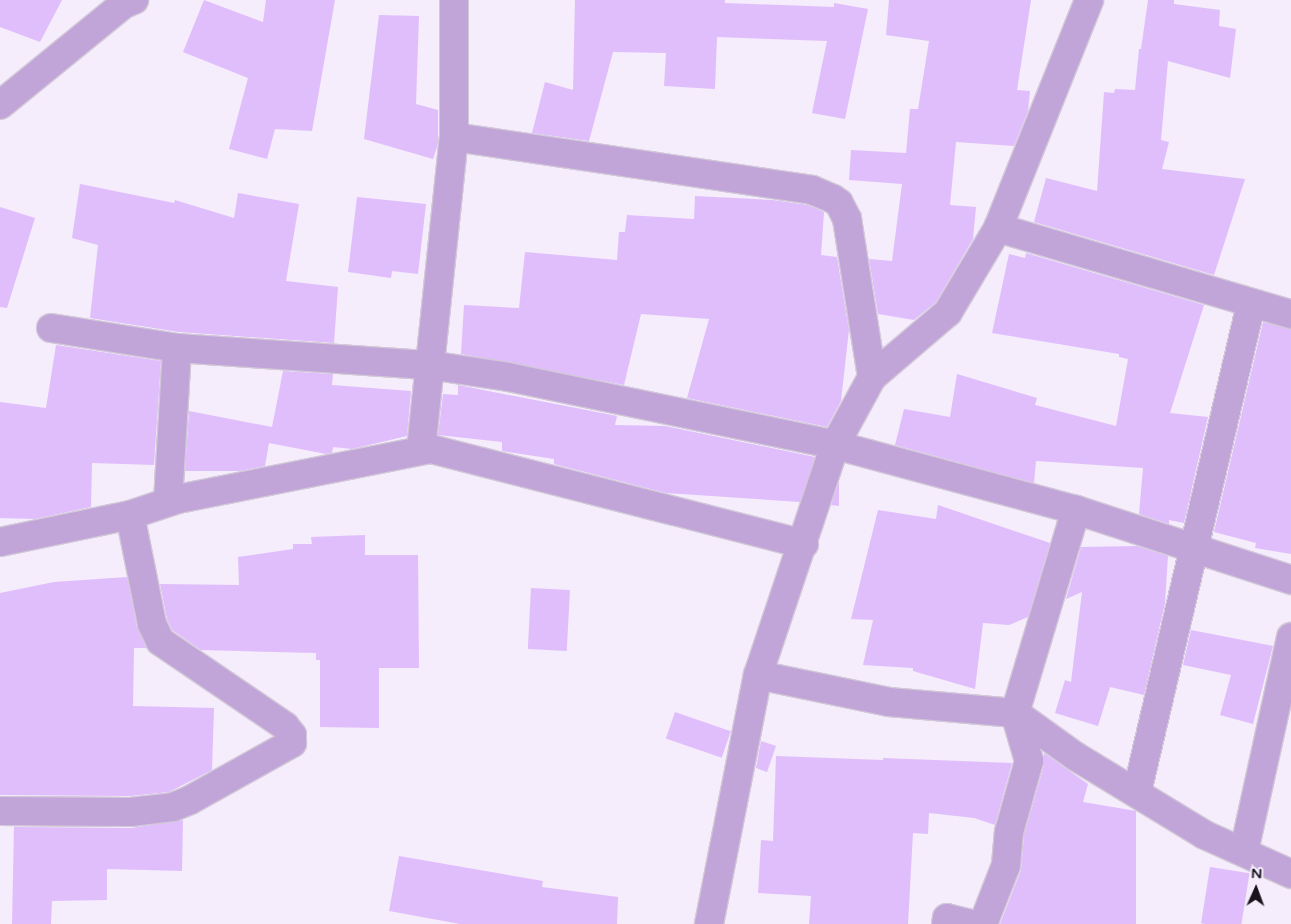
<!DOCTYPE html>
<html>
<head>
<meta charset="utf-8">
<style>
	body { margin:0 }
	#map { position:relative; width:1291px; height:924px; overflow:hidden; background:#f5ecfc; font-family:"Varela Round",sans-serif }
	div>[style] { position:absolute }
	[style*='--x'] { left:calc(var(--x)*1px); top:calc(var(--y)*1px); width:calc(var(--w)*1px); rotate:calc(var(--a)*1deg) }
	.building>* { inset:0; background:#e0befb; transform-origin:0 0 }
	.roads { filter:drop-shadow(1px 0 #d2c9d8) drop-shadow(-1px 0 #d2c9d8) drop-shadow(0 1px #d2c9d8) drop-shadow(0 -1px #d2c9d8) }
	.minor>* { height:28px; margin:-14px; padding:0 14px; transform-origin:14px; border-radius:14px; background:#c2a5d8 }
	span { translate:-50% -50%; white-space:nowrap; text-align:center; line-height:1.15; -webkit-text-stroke:4.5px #f5ecfc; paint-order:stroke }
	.north { position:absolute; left:1231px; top:864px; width:50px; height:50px; -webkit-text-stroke:4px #f5ecfc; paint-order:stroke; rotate:2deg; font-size:14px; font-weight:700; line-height:20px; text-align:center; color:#18131c }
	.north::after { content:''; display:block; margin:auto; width:18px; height:22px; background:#18131c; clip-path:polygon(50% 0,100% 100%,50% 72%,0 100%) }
</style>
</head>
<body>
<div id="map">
	<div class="building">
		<div style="clip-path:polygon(0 0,62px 0,40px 42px,0 27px)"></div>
		<div style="clip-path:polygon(204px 0,263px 22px,266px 0,335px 0,312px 131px,275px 129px,267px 159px,229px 149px,248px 78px,183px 52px)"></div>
		<div style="clip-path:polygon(575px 0,725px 0,725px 3px,834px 7px,834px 3px,868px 9px,845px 119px,812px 113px,827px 41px,717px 37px,715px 89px,664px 86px,666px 53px,613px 52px,589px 141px,532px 133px,545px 82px,573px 90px)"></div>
		<div style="clip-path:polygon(889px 0,1031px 0,1017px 90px,1030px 91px,1028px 111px,1014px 146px,956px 142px,950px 205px,976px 207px,973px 239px,936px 302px,914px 320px,878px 314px,869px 259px,892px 261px,902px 184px,849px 180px,851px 150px,906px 153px,910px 109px,918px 109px,929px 41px,886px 35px)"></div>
		<div style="clip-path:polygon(1148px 0,1174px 0,1174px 4px,1220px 10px,1219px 26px,1236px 29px,1230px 78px,1168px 61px,1161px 140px,1169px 142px,1162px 169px,1245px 179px,1214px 275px,1034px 222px,1046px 178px,1097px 191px,1104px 92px,1114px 93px,1115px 89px,1135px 90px,1139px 49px,1141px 49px)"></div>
		<div style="clip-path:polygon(379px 15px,419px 16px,416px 104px,438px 110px,438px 144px,433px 159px,364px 139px)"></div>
		<div style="clip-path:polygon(80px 184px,174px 203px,175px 200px,234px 218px,238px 193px,299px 204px,286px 281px,338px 287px,334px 343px,179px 332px,90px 318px,98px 245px,72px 238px)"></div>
		<div style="clip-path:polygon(695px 196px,773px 200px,808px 205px,824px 212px,821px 255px,837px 257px,849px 330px,841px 401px,827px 427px,687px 398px,709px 319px,641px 314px,624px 385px,461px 354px,464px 305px,519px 308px,525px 252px,617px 260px,619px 232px,625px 232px,627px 215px,694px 219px)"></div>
		<div style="clip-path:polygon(357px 197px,426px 204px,418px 274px,392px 271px,391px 278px,348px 272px)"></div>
		<div style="clip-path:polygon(0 207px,35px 218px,7px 308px,0 307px)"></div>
		<div style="clip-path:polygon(1026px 253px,1204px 305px,1170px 413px,1208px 417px,1184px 523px,1169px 520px,1169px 524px,1139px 514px,1143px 468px,1036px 461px,1034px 483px,895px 445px,904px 409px,950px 417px,957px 374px,1037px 398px,1035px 405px,1116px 426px,1128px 359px,1119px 357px,1119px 354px,992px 333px,1009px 254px,1025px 258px)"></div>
		<div style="clip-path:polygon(1263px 322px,1291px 329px,1291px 554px,1255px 548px,1256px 543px,1214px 532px)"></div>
		<div style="clip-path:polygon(56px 345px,161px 361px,154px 465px,92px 463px,91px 507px,35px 519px,0 518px,0 402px,46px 408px)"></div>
		<div style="clip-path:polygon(283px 371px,333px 374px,332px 385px,411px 391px,407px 436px,352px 449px,333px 447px,332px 453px,326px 454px,269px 443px,265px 466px,240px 471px,185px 471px,189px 411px,272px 427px)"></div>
		<div style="clip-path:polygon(458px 385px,617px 416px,615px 425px,665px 426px,815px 457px,800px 502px,666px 493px,554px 464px,554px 459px,502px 451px,502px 442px,438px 435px,443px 394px,458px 395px)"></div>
		<div style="clip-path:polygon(839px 481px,839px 506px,831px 505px)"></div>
		<div style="clip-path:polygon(938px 505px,1050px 543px,1028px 617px,1009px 625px,983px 623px,975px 689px,913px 671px,913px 668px,863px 665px,873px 620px,851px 619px,878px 510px,936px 519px)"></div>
		<div style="clip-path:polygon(365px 535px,365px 555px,418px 555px,419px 668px,379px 668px,379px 728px,320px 727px,320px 660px,316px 660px,316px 653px,201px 650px,172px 630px,167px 619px,160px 584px,239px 585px,238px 557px,293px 549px,293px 544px,312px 544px,311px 537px)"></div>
		<div style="clip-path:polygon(1137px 546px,1168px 556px,1165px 603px,1144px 695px,1110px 687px,1098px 726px,1055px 713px,1065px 680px,1071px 682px,1082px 592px,1066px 599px,1081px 547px)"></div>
		<div style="clip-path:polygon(127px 577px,137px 627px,146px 648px,134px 648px,133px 706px,214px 708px,212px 770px,169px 792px,130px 796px,0 795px,0 593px,54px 582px)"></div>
		<div style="left:531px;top:588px;width:39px;height:61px;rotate:3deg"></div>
		<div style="clip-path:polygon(1191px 630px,1273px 646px,1253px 724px,1220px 715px,1231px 675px,1183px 665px)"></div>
		<div style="left:675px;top:712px;width:59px;height:28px;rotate:19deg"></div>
		<div style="clip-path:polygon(761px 741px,776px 746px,767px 772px,756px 768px)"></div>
		<div style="clip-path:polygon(1044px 753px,1088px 784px,1083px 802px,1136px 811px,1136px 924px,1000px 924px,1021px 870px,1024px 835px,1044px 765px)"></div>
		<div style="clip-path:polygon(776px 756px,883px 760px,883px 758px,1012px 763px,995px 825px,974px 818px,929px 813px,928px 834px,913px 833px,908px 924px,809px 924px,811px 896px,758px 893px,761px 840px,773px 841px)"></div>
		<div style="clip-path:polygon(183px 820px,182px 871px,107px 869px,107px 900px,52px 901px,51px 924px,12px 924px,14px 827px,131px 828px)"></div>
		<div style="clip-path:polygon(399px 856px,543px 881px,542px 887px,618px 897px,617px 924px,460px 924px,389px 911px)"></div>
		<div style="left:1210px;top:867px;width:40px;height:57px;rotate:9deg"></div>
	</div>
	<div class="roads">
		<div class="minor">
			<div style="--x:0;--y:105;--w:160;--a:-39.2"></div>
			<div style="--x:124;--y:4;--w:11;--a:-22"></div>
			<div style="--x:454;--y:137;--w:362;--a:8.4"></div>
			<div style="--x:812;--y:190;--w:23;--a:23"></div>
			<div style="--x:833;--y:199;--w:7;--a:34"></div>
			<div style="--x:839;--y:203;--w:18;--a:63"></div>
			<div style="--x:847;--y:219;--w:160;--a:81"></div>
			<div style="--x:998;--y:228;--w:305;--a:16.4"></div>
			<div style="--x:51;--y:328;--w:128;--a:9"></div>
			<div style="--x:177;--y:348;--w:253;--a:3.9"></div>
			<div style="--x:429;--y:365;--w:80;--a:8.6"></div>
			<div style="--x:508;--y:377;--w:334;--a:11.7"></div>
			<div style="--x:835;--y:445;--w:250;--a:15.1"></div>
			<div style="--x:1076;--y:510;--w:226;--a:18"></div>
			<div style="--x:421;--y:450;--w:315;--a:-84"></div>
			<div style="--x:454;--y:137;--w:137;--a:-90"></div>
			<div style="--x:168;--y:501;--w:153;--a:-86.6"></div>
			<div style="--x:0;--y:542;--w:133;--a:-11.7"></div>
			<div style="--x:130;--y:515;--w:51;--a:-18.4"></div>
			<div style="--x:178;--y:499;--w:258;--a:-11.2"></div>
			<div style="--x:431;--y:449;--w:385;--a:14.3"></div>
			<div style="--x:758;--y:675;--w:134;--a:11.6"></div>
			<div style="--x:889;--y:702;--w:126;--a:5"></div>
			<div style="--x:1015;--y:713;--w:74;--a:35.6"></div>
			<div style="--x:1075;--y:756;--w:152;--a:31.3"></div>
			<div style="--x:1205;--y:835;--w:94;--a:24.4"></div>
			<div style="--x:1137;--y:792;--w:501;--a:-76.85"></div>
			<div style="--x:0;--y:811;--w:131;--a:0.4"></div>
			<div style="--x:131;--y:812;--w:42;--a:-6.8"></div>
			<div style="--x:173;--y:807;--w:18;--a:-22"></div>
			<div style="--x:190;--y:800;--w:117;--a:-29.2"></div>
			<div style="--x:292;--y:743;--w:8;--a:-90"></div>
			<div style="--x:292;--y:735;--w:11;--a:-128"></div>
			<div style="--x:285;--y:726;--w:151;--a:-145.8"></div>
			<div style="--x:160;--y:641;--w:19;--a:-115"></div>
			<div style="--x:152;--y:624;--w:111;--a:-101.4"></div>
			<div style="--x:1244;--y:851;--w:219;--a:-77.6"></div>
			<div style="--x:709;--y:924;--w:254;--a:-78.9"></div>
			<div style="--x:758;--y:675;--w:243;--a:-71.5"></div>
			<div style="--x:835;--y:445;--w:77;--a:-61.4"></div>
			<div style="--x:872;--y:377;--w:100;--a:-40.5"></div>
			<div style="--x:948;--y:312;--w:98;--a:-59.2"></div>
			<div style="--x:998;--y:228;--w:245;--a:-68.2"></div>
			<div style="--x:946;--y:924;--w:6;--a:-81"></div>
			<div style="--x:947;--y:918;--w:25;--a:14"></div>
			<div style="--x:983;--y:924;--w:63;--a:-68.7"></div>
			<div style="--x:1006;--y:865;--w:33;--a:-85"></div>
			<div style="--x:1009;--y:832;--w:74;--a:-74.3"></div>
			<div style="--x:1029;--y:761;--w:50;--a:-106.3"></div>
			<div style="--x:1015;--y:713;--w:212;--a:-73.3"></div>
		</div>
	</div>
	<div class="north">N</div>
</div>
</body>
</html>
